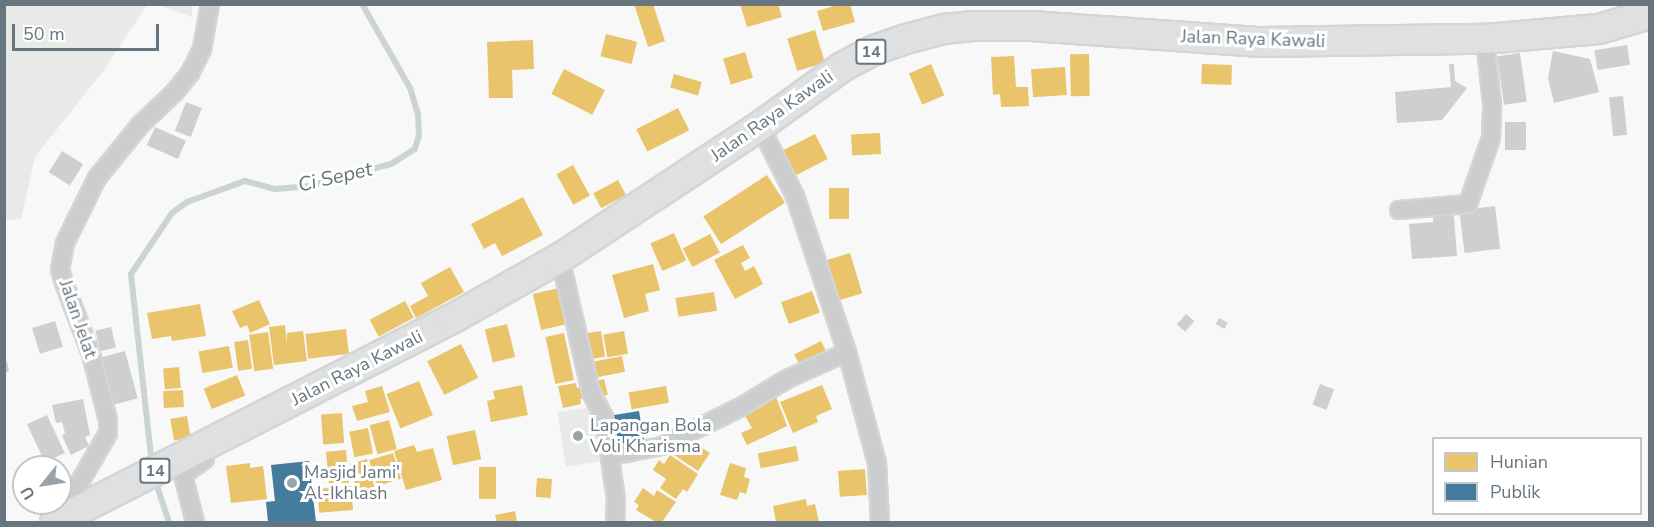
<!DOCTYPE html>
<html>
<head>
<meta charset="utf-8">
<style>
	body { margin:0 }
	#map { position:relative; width:1654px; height:527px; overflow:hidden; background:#f8f8f8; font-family:"Nunito Sans",sans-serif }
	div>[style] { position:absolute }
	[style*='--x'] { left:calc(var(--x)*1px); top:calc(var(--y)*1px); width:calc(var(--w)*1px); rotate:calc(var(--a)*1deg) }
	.green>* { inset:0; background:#e7eae6; transform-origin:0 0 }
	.homes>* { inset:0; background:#e9c46a; transform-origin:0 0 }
	.public>* { inset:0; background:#457b9d }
	.stream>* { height:6px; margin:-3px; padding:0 3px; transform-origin:3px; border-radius:3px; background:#cbd3d5 }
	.building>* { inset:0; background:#cecfd0; transform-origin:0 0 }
	.roads { filter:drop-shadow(2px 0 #d4d5d5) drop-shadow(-2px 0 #d4d5d5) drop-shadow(0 2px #d4d5d5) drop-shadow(0 -2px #d4d5d5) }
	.minor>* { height:16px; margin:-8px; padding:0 8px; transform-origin:8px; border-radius:8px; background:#cbcdce }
	.trunk>* { height:28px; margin:-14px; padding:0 14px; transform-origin:14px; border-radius:14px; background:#dfe0e1 }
	.dots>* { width:16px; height:16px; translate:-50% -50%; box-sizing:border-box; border:3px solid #fff; border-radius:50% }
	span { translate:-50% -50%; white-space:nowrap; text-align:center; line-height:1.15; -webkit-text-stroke:6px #fff; paint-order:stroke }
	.shield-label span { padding:2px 4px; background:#fff; border:2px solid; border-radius:4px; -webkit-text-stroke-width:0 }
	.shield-label { font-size:16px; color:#67757f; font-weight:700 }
	.street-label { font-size:18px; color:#67757f }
	.poi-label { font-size:18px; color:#67757f }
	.left { translate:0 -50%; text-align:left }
	.water-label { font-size:20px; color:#627378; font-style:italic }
	.frame { position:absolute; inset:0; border:6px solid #67757f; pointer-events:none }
	.legend { position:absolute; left:1432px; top:437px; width:210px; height:78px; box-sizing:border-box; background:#fff; border:2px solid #c2c8cc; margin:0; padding:8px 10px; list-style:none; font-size:18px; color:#67757f }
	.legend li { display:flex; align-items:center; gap:12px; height:30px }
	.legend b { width:30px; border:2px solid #c2c8cc }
	.north { position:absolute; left:12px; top:455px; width:60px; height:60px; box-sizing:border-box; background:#fff; border:2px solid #c2c8cc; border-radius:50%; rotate:240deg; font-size:16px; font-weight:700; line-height:24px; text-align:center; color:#67757f }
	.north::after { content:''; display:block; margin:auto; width:21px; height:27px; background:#9aa3a9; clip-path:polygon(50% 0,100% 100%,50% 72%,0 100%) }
	.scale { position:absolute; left:12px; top:24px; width:147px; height:27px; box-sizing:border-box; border:3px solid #67757f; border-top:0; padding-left:8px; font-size:18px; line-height:21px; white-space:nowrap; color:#67757f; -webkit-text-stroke:4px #fff; paint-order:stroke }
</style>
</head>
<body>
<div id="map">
	<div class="green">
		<div style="clip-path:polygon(5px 4px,147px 5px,104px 70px,35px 157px,21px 219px,5px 220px)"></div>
		<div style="clip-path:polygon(158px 5px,192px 5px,192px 17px)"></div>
		<div style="left:591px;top:407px;width:55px;height:34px;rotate:81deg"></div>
	</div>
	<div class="homes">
		<div style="clip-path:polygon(634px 4px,653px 4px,665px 41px,648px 47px)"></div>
		<div style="clip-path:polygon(740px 4px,778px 4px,782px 17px,747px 27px)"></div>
		<div style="clip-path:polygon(840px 4px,850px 4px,855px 22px,823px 31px,817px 11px)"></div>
		<div style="left:815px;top:30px;width:34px;height:29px;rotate:73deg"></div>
		<div style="left:606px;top:34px;width:32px;height:23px;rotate:14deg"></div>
		<div style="clip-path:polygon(533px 40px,534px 69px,512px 70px,513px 98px,489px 98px,487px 42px)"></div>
		<div style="left:745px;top:52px;width:27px;height:23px;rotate:73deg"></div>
		<div style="left:1089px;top:54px;width:42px;height:19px;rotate:89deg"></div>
		<div style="clip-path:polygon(1014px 56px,1016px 87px,1028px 87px,1029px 106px,1001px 107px,1000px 94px,993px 95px,991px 57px)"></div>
		<div style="left:931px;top:64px;width:34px;height:24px;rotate:67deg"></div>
		<div style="left:1202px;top:64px;width:30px;height:20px;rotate:2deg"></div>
		<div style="left:1065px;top:67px;width:28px;height:34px;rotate:86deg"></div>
		<div style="left:564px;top:69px;width:46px;height:28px;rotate:27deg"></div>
		<div style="left:674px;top:74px;width:29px;height:14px;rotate:16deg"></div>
		<div style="left:678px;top:108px;width:25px;height:47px;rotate:63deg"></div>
		<div style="left:880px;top:133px;width:21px;height:29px;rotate:87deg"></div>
		<div style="left:815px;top:134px;width:28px;height:38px;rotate:63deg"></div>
		<div style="left:573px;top:165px;width:35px;height:19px;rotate:61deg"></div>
		<div style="left:767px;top:175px;width:33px;height:76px;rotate:57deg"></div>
		<div style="left:618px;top:180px;width:17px;height:28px;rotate:62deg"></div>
		<div style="left:829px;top:188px;width:20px;height:31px"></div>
		<div style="clip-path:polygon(523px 197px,543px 235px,502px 256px,495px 243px,484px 249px,471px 224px)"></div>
		<div style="left:674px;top:233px;width:30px;height:26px;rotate:66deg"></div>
		<div style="left:710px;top:234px;width:21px;height:31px;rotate:62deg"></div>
		<div style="clip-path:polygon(743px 245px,750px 258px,741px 263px,745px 271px,754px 266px,763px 284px,735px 299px,714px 260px)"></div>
		<div style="left:850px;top:253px;width:42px;height:24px;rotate:73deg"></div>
		<div style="clip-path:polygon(653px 264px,660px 290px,645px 294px,649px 311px,624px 318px,612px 275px)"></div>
		<div style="clip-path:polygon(450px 267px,464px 292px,416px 318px,410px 306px,428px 296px,421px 283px)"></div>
		<div style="left:563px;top:287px;width:37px;height:31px;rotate:77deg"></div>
		<div style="left:812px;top:291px;width:23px;height:33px;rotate:70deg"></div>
		<div style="left:714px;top:292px;width:19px;height:39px;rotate:81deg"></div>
		<div style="clip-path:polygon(259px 300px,270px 324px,250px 333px,247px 325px,240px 328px,232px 311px)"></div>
		<div style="left:405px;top:301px;width:19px;height:40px;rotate:62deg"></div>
		<div style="clip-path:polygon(200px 304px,206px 336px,172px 341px,171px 336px,152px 339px,147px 313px)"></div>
		<div style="left:507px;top:324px;width:34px;height:23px;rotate:76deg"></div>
		<div style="clip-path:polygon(285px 325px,287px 344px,287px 333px,303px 331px,307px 361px,274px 365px,269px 327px)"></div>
		<div style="left:346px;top:329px;width:25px;height:41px;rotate:83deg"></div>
		<div style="left:601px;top:331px;width:26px;height:18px;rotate:81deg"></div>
		<div style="left:624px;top:331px;width:23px;height:21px;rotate:80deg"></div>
		<div style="left:268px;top:332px;width:37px;height:19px;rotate:82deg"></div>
		<div style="left:564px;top:333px;width:48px;height:19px;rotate:78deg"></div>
		<div style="left:248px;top:340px;width:29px;height:14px;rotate:82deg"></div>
		<div style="left:821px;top:341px;width:18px;height:30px;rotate:63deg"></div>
		<div style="left:461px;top:344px;width:38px;height:38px;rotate:63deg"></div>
		<div style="left:229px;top:346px;width:22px;height:31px;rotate:80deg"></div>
		<div style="left:622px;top:356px;width:16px;height:35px;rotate:79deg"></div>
		<div style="left:179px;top:367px;width:21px;height:16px;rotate:85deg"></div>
		<div style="left:237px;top:375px;width:22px;height:36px;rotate:68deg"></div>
		<div style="left:604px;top:379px;width:16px;height:11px;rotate:76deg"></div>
		<div style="left:419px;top:381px;width:37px;height:35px;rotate:68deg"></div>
		<div style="clip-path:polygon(576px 383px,577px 388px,583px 386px,585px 398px,580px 399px,581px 404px,563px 408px,558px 386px)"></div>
		<div style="clip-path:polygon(522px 385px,528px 415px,491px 422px,487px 401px,495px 399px,493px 391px)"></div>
		<div style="clip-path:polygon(822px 385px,832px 409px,816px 416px,818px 422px,793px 433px,780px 402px)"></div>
		<div style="clip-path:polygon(382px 386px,390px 412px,357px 421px,352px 406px,368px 402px,365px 391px)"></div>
		<div style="left:666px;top:386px;width:17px;height:38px;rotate:80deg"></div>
		<div style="left:183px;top:390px;width:17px;height:20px;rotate:87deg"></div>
		<div style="clip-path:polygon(775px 394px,787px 426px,747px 445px,741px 433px,752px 428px,743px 412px)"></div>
		<div style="left:342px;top:413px;width:30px;height:21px;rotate:86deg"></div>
		<div style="left:187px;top:416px;width:22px;height:17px;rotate:80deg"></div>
		<div style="left:389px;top:420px;width:30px;height:20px;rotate:75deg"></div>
		<div style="left:368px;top:428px;width:26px;height:19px;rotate:79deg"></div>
		<div style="left:475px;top:430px;width:30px;height:29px;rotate:78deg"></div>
		<div style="clip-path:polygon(688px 439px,710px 453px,698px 471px,671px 453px,677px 444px,683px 447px)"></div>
		<div style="clip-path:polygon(414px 445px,417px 452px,433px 448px,442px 480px,406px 490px,394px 451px)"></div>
		<div style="left:796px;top:446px;width:15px;height:39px;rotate:79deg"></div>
		<div style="left:346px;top:450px;width:33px;height:20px;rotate:85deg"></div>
		<div style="left:393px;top:453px;width:27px;height:25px;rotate:73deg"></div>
		<div style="clip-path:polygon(670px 455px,698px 474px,687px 492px,683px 489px,676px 499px,660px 488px,666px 479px,653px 470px,659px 460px,664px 464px)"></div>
		<div style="left:367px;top:459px;width:31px;height:18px;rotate:75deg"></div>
		<div style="clip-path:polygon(250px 463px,250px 468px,263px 466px,267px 499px,231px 503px,226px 466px)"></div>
		<div style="clip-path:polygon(730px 463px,746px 468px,744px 477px,750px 479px,746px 494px,740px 492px,737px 500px,720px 495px)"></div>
		<div style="left:479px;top:467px;width:17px;height:32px"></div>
		<div style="left:865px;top:469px;width:26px;height:27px;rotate:86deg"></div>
		<div style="left:537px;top:478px;width:15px;height:19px;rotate:4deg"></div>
		<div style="left:351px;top:486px;width:24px;height:34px;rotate:85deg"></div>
		<div style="clip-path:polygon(643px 488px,654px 496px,657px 490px,676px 502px,662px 522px,656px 522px,636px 510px,639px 505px,634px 502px)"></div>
		<div style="clip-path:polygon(806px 499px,807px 506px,815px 504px,819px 522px,776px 522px,773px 506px)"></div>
		<div style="clip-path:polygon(515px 511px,517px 522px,497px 522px,495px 515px)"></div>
	</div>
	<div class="public">
		<div style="clip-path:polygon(639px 411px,644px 440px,637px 442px,638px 446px,620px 449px,620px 444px,613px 446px,608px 416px)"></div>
		<div style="clip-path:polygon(309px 461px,316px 522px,268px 522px,266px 502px,275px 501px,271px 465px)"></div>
	</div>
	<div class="stream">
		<div style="--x:152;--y:465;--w:192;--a:-96.3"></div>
		<div style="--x:131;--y:274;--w:73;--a:-56.1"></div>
		<div style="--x:172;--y:213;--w:19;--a:-36"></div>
		<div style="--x:187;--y:202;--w:62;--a:-19.9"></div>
		<div style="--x:245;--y:181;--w:31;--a:15"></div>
		<div style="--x:275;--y:189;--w:35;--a:-5"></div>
		<div style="--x:310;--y:186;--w:84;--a:-15.2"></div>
		<div style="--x:391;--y:164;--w:28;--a:-32"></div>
		<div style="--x:415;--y:149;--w:15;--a:-74"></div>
		<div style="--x:419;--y:135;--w:21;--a:-93"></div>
		<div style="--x:418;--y:114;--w:27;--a:-107"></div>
		<div style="--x:410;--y:88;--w:97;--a:-119.7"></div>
		<div style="--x:155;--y:480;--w:44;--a:71.6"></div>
	</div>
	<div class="building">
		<div style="left:1627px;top:45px;width:20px;height:33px;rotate:81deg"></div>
		<div style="clip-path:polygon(1553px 51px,1590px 59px,1599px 92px,1554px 103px,1548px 78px)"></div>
		<div style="left:1520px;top:53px;width:49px;height:23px;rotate:82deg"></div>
		<div style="clip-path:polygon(1449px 64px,1454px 64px,1455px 81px,1467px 88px,1442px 120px,1397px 123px,1395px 92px,1451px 87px)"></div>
		<div style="left:1623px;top:96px;width:39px;height:14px;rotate:84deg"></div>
		<div style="left:186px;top:102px;width:17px;height:31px;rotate:21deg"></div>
		<div style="left:1505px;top:122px;width:21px;height:28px"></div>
		<div style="left:155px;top:127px;width:34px;height:20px;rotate:24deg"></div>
		<div style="left:62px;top:151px;width:25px;height:25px;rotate:32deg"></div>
		<div style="clip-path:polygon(1453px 205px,1457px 256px,1412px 259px,1409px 224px,1433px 222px,1433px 207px)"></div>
		<div style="left:1495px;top:206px;width:43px;height:36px;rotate:83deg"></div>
		<div style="left:1186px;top:314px;width:11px;height:14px;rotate:41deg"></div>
		<div style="left:1219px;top:318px;width:10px;height:7px;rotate:29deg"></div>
		<div style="left:55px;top:321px;width:27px;height:24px;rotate:73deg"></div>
		<div style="left:111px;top:327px;width:21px;height:16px;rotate:76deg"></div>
		<div style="left:125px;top:351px;width:49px;height:27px;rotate:75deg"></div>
		<div style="clip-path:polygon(7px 361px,9px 372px,4px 373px,4px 362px)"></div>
		<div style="left:1320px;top:384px;width:15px;height:22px;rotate:20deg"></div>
		<div style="clip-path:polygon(83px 399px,90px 435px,85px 437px,89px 446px,71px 455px,62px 436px,65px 433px,62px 422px,56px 423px,52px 405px)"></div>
		<div style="left:47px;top:415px;width:42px;height:22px;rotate:65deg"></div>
	</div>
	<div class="roads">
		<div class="minor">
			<div style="--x:760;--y:126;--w:78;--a:63.4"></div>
			<div style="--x:795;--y:196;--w:164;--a:71.6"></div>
			<div style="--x:847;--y:352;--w:115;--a:74.9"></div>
			<div style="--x:877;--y:463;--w:59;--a:87.1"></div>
			<div style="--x:1399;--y:210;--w:69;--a:-5"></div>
			<div style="--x:1468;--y:204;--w:70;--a:-70.8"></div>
			<div style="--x:1491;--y:138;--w:35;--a:-88"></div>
			<div style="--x:1492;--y:103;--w:64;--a:-96.2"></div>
			<div style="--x:560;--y:258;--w:138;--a:77"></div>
			<div style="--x:591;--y:392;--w:28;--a:63"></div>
			<div style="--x:604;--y:417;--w:83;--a:81.7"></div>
			<div style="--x:616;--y:499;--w:23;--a:92"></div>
			<div style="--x:611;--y:456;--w:52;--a:-11.1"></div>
			<div style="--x:662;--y:446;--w:88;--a:-26.3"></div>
			<div style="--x:741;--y:407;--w:54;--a:-31.3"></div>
			<div style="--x:787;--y:379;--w:66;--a:-24.2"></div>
			<div style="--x:59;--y:518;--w:98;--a:-60"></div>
			<div style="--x:108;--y:433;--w:13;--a:-90"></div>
			<div style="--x:108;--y:420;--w:68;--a:-104.4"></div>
			<div style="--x:91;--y:354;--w:79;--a:-110.7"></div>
			<div style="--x:63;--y:280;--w:11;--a:-105"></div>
			<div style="--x:60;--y:269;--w:26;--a:-79"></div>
			<div style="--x:65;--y:243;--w:72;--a:-63.8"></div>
			<div style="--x:97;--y:178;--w:68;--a:-50.9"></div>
			<div style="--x:140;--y:125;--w:47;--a:-43.3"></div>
			<div style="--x:174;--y:93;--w:26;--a:-51"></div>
			<div style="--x:190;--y:73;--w:27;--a:-63"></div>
			<div style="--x:202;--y:49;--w:46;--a:-79.9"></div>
			<div style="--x:195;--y:522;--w:49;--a:-104.3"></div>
			<div style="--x:183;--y:475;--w:27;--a:-36"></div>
		</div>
		<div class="trunk">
			<div style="--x:55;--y:522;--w:446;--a:-27.1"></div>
			<div style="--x:452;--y:319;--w:124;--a:-29.5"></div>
			<div style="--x:560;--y:258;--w:240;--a:-33.4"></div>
			<div style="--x:760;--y:126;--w:101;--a:-35.7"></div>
			<div style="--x:842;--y:67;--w:36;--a:-28"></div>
			<div style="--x:874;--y:50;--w:34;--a:-19"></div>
			<div style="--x:906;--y:39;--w:39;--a:-15"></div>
			<div style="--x:944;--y:29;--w:29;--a:-6"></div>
			<div style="--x:973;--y:26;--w:58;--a:0"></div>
			<div style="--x:1031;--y:26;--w:231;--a:4"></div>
			<div style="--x:1261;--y:42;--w:224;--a:-0.8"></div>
			<div style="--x:1485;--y:39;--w:114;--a:-5"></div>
			<div style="--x:1599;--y:29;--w:53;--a:-16.4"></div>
		</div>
	</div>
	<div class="dots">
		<div style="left:578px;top:436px;background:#9aa3a9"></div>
		<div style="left:292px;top:483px;background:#9aa3a9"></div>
	</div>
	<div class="shield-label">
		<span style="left:871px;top:52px">14</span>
		<span style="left:155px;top:471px">14</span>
	</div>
	<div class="street-label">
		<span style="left:1253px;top:39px;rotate:2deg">Jalan Raya Kawali</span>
		<span style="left:772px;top:116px;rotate:-35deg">Jalan Raya Kawali</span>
		<span style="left:78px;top:319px;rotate:71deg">Jalan Jelat</span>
		<span style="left:357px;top:368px;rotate:-27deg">Jalan Raya Kawali</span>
	</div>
	<div class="poi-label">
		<span class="left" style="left:590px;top:436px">Lapangan Bola<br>Voli Kharisma</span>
		<span class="left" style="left:304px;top:483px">Masjid Jami'<br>Al-Ikhlash</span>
	</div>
	<div class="water-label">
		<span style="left:335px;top:177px;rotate:-13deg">Ci Sepet</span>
	</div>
	<div class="frame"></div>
	<ul class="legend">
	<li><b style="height:16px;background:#e9c46a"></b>Hunian</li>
	<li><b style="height:16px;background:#457b9d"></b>Publik</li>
	</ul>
	<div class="north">U</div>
	<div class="scale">50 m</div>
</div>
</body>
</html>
